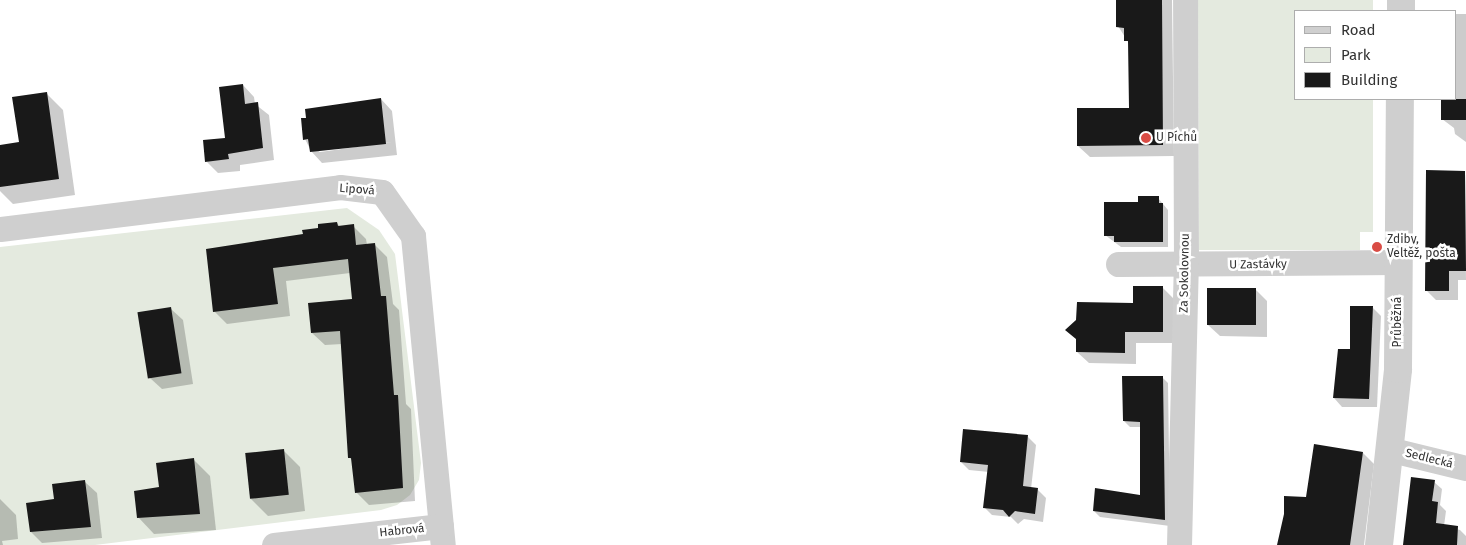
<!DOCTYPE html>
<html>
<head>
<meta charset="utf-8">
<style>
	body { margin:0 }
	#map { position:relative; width:1466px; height:545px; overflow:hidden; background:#fff; font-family:"Fira Sans",sans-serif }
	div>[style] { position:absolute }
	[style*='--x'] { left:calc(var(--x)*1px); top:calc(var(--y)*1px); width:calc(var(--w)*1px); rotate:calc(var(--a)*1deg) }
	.green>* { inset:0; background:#e4eadf }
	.shadow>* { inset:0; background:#0003 }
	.building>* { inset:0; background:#191919; transform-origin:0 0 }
	.minor>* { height:25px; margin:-12.5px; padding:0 12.5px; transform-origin:12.5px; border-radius:12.5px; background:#cfcfcf }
	.tertiary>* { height:28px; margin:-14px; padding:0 14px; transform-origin:14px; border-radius:14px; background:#cfcfcf }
	.dots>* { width:14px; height:14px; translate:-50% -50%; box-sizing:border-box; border:2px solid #fff; border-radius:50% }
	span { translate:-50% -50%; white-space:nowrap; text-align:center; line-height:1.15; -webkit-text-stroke:5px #fff; paint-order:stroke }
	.poi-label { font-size:12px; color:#323232 }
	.left { translate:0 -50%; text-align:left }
	.street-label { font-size:12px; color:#323232 }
	.legend { position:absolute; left:1294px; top:10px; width:162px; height:90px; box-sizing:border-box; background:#fff; border:1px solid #adadad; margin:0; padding:6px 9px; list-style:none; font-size:15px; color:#323232 }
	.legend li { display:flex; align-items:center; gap:10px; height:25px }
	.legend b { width:25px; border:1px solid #adadad }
</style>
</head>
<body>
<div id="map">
	<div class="green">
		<div style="clip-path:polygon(1198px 0,1373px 0,1373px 11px,1295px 11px,1295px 99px,1373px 99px,1373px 232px,1360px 232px,1360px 250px,1199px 250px)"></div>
		<div style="clip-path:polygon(347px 208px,379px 230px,395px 254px,421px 463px,419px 480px,410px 495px,397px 505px,381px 510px,95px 545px,0 545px,0 247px)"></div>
	</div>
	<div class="shadow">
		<div style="clip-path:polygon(1117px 0,1172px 0,1174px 156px,1090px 157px,1078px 146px,1131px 109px,1130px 45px,1118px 26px)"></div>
		<div style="clip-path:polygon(1455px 14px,1466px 14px,1466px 142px,1455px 134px,1454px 128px,1442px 119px,1442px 99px,1455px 99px)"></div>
		<div style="clip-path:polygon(243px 85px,254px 97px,255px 104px,269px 115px,274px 160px,240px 165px,240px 171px,218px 173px,207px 162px,226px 139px)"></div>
		<div style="clip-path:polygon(46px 93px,63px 110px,75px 195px,13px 204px,0 191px,0 146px,20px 144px)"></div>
		<div style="clip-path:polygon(evenodd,381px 99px,392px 111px,397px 155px,322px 163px,311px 151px,305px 139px,381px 99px,392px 142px,320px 152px,317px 150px,392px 142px)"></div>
		<div style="clip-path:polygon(1465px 172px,1466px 280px,1458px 280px,1458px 300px,1436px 300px,1427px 291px)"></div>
		<div style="clip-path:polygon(1158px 198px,1168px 210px,1168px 247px,1121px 247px,1105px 235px,1140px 204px)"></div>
		<div style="clip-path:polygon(337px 223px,340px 227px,353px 226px,366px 239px,367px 245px,374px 244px,387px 257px,393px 304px,399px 310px,406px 404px,411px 409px,415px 501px,369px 505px,356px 492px,353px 461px,349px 457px,342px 344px,325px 345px,312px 333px,354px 300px,350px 273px,286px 281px,290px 316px,227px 324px,214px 311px,304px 235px)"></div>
		<div style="clip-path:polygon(1162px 287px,1174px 299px,1174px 343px,1136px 343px,1136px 364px,1089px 363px,1077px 352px,1134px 304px)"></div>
		<div style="clip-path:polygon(1255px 289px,1267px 301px,1267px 337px,1220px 336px,1208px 325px)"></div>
		<div style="clip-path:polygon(1372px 307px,1381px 316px,1377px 407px,1342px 407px,1334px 398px,1352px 350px)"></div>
		<div style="clip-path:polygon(171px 309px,183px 320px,193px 384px,162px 389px,150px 378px)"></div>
		<div style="clip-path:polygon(1162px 377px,1168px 383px,1170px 526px,1100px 517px,1094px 511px,1142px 496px,1141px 427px,1130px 427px,1124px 421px)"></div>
		<div style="clip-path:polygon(1028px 437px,1036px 445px,1031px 489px,1038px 490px,1046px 498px,1043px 522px,1024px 519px,1018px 524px,1011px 517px,992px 515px,984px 507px,989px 472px,969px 470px,961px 462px)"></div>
		<div style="clip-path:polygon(283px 450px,300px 467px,305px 511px,268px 516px,251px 499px)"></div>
		<div style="clip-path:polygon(1363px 453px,1374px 464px,1364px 545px,1325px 545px)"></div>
		<div style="clip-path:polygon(193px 459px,210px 476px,216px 530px,154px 534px,138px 517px,161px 489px)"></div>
		<div style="clip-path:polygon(85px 482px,97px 493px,102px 538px,42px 543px,31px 532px,55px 500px)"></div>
		<div style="clip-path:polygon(1434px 482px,1442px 489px,1440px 505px,1446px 511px,1444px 526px,1460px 530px,1466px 536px,1466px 545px,1404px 545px)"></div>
		<div style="clip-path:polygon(0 499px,16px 515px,18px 539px,2px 541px,3px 545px,0 545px)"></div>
	</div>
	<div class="building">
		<div style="clip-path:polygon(1116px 0,1162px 0,1163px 145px,1077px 146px,1077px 108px,1129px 108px,1128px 41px,1124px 41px,1124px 28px,1116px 27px)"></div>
		<div style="clip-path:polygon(243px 84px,245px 104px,258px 102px,263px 148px,228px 154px,229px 159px,205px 162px,203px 140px,225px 138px,219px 87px)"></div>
		<div style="clip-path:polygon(47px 92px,59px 179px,0 187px,0 145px,19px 142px,12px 97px)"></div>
		<div style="clip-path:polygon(381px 98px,386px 144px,310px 152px,308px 139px,303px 140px,301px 118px,306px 118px,305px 109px)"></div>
		<div style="left:1441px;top:99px;width:25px;height:21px"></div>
		<div style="clip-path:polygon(1426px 170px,1465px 171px,1466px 271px,1449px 271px,1449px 291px,1425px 291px)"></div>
		<div style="clip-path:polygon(1138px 196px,1159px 196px,1159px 203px,1163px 203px,1163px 242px,1114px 242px,1114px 236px,1104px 236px,1104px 202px,1138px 202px)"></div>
		<div style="clip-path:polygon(337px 222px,338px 226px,354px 224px,356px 245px,375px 243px,381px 296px,386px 296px,394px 395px,398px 395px,403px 488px,355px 493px,351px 458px,348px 458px,340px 331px,311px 333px,308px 303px,352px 299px,348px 259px,273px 268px,278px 304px,213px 312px,206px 249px,303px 234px,302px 230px,318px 228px,318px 224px)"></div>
		<div style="clip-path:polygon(1133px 286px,1163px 286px,1163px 332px,1125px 332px,1125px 353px,1076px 352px,1076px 339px,1065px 330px,1076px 320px,1077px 302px,1133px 303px)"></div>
		<div style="left:1207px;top:288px;width:49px;height:37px"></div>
		<div style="clip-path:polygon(1350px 306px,1373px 306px,1369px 399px,1333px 398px,1338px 349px,1350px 349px)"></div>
		<div style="left:171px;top:307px;width:67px;height:34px;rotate:81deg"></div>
		<div style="clip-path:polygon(1122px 376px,1163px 376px,1165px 520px,1093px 511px,1095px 488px,1140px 495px,1140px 422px,1123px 421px)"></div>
		<div style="clip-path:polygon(963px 429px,1028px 435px,1023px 486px,1038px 488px,1035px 514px,1015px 511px,1009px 517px,1003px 510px,983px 508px,988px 465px,960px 462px)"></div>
		<div style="clip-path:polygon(1314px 444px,1363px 452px,1350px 545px,1277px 545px,1284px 514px,1284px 496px,1306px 497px)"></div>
		<div style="left:284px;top:449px;width:46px;height:39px;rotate:84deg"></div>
		<div style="clip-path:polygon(194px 458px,200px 514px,137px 518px,134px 491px,159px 487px,156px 463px)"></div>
		<div style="clip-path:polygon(1411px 477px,1435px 480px,1432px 501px,1438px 502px,1436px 523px,1458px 526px,1457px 545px,1403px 545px)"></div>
		<div style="clip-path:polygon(85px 480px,91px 527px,30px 532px,26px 503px,54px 499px,52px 484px)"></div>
	</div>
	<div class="minor">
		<div style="--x:0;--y:229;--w:343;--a:-7"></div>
		<div style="--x:340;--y:187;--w:42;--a:6.8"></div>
		<div style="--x:382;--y:192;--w:54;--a:54.8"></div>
		<div style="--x:413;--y:236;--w:310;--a:84.5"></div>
		<div style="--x:1118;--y:264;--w:280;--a:-0.4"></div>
		<div style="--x:1392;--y:450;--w:76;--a:13.7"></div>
		<div style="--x:274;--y:545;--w:168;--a:-6.5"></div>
		<div style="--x:1179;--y:545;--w:279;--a:-88.6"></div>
		<div style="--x:1186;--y:266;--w:266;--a:-90.2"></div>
	</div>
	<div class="tertiary">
		<div style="--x:1401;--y:11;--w:11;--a:-90"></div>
		<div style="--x:1379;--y:545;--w:177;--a:-83.8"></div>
		<div style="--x:1398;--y:369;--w:270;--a:-89.6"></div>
	</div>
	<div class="dots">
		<div style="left:1146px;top:138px;background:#d94c45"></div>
		<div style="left:1377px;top:247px;background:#d94c45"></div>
	</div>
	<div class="poi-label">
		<span class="left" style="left:1156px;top:138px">U Píchů</span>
		<span class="left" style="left:1387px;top:247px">Zdiby,<br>Veltěž, pošta</span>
	</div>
	<div class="street-label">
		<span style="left:357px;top:190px;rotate:4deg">Lipová</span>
		<span style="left:1258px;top:265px;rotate:-1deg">U Zastávky</span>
		<span style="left:1185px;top:273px;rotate:-89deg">Za Sokolovnou</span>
		<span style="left:1398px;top:322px;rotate:-90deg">Průběžná</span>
		<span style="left:1429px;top:459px;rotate:14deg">Sedlecká</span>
		<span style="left:402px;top:531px;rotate:-6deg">Habrová</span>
	</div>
	<ul class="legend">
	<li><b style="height:6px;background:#cfcfcf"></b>Road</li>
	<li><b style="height:14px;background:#e4eadf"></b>Park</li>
	<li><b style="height:14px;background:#191919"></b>Building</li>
	</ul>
</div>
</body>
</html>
